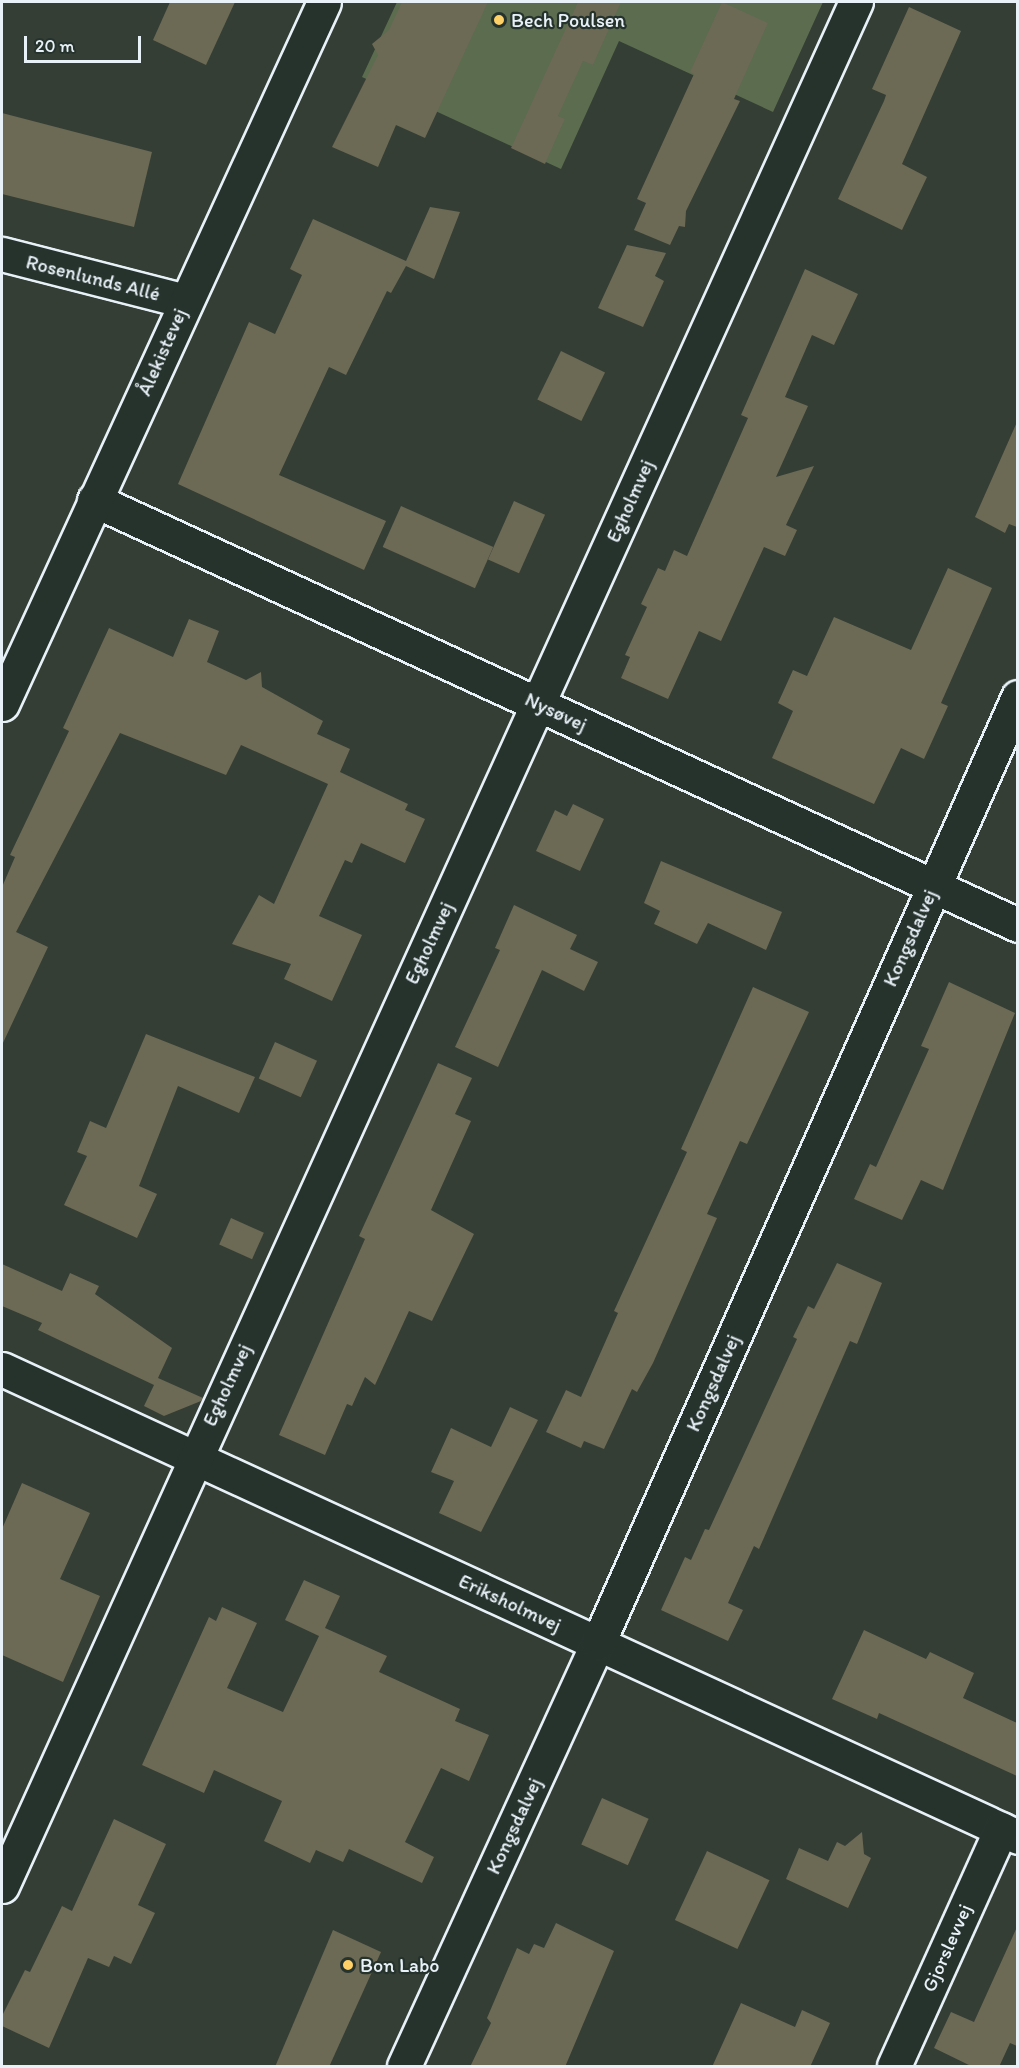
<!DOCTYPE html>
<html>
<head>
<meta charset="utf-8">
<style>
	body { margin:0 }
	#map { position:relative; width:1019px; height:2068px; overflow:hidden; background:#343e35; font-family:Itim,sans-serif }
	div>[style] { position:absolute }
	[style*='--x'] { left:calc(var(--x)*1px); top:calc(var(--y)*1px); width:calc(var(--w)*1px); rotate:calc(var(--a)*1deg) }
	.green>* { inset:0; background:#5b6c4f }
	.building>* { inset:0; background:#6c6955; transform-origin:0 0 }
	.roads { filter:drop-shadow(2px 0 #e8f1f8) drop-shadow(-2px 0 #e8f1f8) drop-shadow(0 2px #e8f1f8) drop-shadow(0 -2px #e8f1f8) }
	.street>* { height:33px; margin:-16.5px; padding:0 16.5px; transform-origin:16.5px; border-radius:16.5px; background:#26332d }
	.secondary>* { height:33px; margin:-16.5px; padding:0 16.5px; transform-origin:16.5px; border-radius:16.5px; background:#26332d }
	.dots>* { width:16px; height:16px; translate:-50% -50%; box-sizing:border-box; border:3px solid #26332d; border-radius:50% }
	span { translate:-50% -50%; white-space:nowrap; text-align:center; line-height:1.15; -webkit-text-stroke:4.5px #26332d; paint-order:stroke }
	.poi-label { font-size:20px; color:#e8f1f8 }
	.left { translate:0 -50%; text-align:left }
	.street-label { font-size:20px; color:#e8f1f8 }
	.frame { position:absolute; inset:0; border:3px solid #e8f1f8; pointer-events:none }
	.scale { position:absolute; left:24px; top:36px; width:117px; height:27px; box-sizing:border-box; border:3px solid #e8f1f8; border-top:0; padding-left:8px; font-size:18px; line-height:21px; white-space:nowrap; color:#e8f1f8; -webkit-text-stroke:4px #26332d; paint-order:stroke }
</style>
</head>
<body>
<div id="map">
	<div class="green">
		<div style="clip-path:polygon(397px 2px,823px 2px,773px 112px,619px 41px,561px 169px,362px 77px)"></div>
	</div>
	<div class="building">
		<div style="clip-path:polygon(170px 2px,235px 2px,206px 65px,153px 40px)"></div>
		<div style="clip-path:polygon(402px 2px,488px 2px,425px 138px,396px 125px,378px 167px,332px 147px,378px 55px,372px 44px,389px 30px)"></div>
		<div style="clip-path:polygon(578px 2px,621px 2px,593px 65px,583px 61px,558px 116px,565px 119px,545px 164px,511px 148px)"></div>
		<div style="clip-path:polygon(722px 2px,768px 23px,734px 99px,740px 101px,686px 211px,685px 227px,679px 226px,670px 245px,634px 230px,646px 203px,637px 199px,694px 74px,690px 72px)"></div>
		<div style="clip-path:polygon(909px 7px,961px 31px,902px 164px,927px 177px,902px 230px,838px 199px,884px 101px,886px 95px,872px 89px)"></div>
		<div style="clip-path:polygon(2px 113px,152px 152px,134px 227px,2px 194px)"></div>
		<div style="clip-path:polygon(430px 207px,460px 212px,434px 279px,406px 266px,391px 293px,387px 291px,346px 375px,329px 367px,279px 475px,386px 521px,364px 570px,178px 484px,249px 322px,275px 334px,302px 275px,290px 269px,313px 219px,406px 261px)"></div>
		<div style="clip-path:polygon(627px 245px,666px 253px,655px 276px,664px 281px,643px 327px,598px 308px)"></div>
		<div style="clip-path:polygon(805px 269px,858px 294px,834px 345px,812px 335px,785px 397px,808px 406px,776px 477px,814px 466px,786px 525px,797px 530px,785px 556px,764px 547px,721px 641px,699px 631px,668px 699px,621px 678px,630px 657px,625px 655px,647px 607px,641px 604px,658px 568px,665px 571px,674px 550px,687px 556px,748px 418px,741px 415px)"></div>
		<div style="left:561px;top:351px;width:49px;height:54px;rotate:26deg"></div>
		<div style="clip-path:polygon(1017px 422px,1017px 527px,1009px 524px,1005px 533px,975px 517px)"></div>
		<div style="left:514px;top:501px;width:34px;height:64px;rotate:24deg"></div>
		<div style="left:401px;top:506px;width:101px;height:45px;rotate:24deg"></div>
		<div style="clip-path:polygon(948px 568px,992px 588px,941px 703px,948px 706px,924px 759px,901px 748px,874px 804px,772px 758px,793px 711px,778px 703px,793px 670px,807px 676px,834px 617px,911px 650px)"></div>
		<div style="clip-path:polygon(189px 619px,219px 631px,207px 662px,246px 680px,261px 672px,262px 687px,323px 721px,317px 734px,350px 749px,340px 772px,408px 804px,405px 810px,425px 819px,405px 863px,361px 843px,352px 863px,345px 860px,319px 916px,362px 935px,332px 1001px,284px 979px,291px 964px,232px 944px,259px 895px,274px 904px,328px 784px,241px 745px,226px 775px,120px 733px,16px 932px,48px 947px,2px 1045px,2px 887px,15px 857px,10px 855px,69px 731px,63px 728px,109px 628px,173px 657px)"></div>
		<div style="clip-path:polygon(573px 804px,604px 819px,580px 871px,536px 851px,555px 810px,567px 816px)"></div>
		<div style="clip-path:polygon(661px 861px,782px 912px,766px 950px,708px 923px,697px 944px,654px 924px,660px 911px,644px 903px)"></div>
		<div style="clip-path:polygon(514px 905px,577px 935px,570px 949px,598px 962px,584px 991px,542px 970px,498px 1067px,455px 1047px,500px 950px,495px 948px)"></div>
		<div style="clip-path:polygon(949px 982px,1015px 1013px,943px 1190px,921px 1180px,902px 1220px,854px 1199px,870px 1164px,876px 1167px,929px 1049px,921px 1046px)"></div>
		<div style="clip-path:polygon(753px 987px,809px 1012px,747px 1144px,740px 1141px,707px 1214px,717px 1218px,653px 1363px,637px 1392px,632px 1389px,604px 1449px,584px 1441px,581px 1448px,546px 1432px,566px 1390px,581px 1397px,618px 1313px,614px 1311px,687px 1152px,681px 1149px)"></div>
		<div style="clip-path:polygon(146px 1034px,255px 1077px,239px 1113px,178px 1086px,139px 1186px,157px 1194px,137px 1238px,64px 1205px,87px 1156px,77px 1152px,90px 1121px,106px 1128px)"></div>
		<div style="left:275px;top:1042px;width:46px;height:40px;rotate:24deg"></div>
		<div style="clip-path:polygon(438px 1063px,472px 1078px,455px 1114px,471px 1121px,431px 1210px,474px 1234px,432px 1321px,409px 1311px,375px 1385px,365px 1377px,352px 1406px,347px 1404px,325px 1455px,279px 1435px,365px 1239px,359px 1236px)"></div>
		<div style="left:231px;top:1218px;width:36px;height:29px;rotate:24deg"></div>
		<div style="clip-path:polygon(837px 1263px,882px 1283px,857px 1344px,850px 1341px,759px 1549px,754px 1546px,728px 1603px,743px 1610px,728px 1641px,661px 1610px,685px 1557px,691px 1560px,705px 1529px,709px 1530px,797px 1339px,793px 1337px,808px 1306px,814px 1309px)"></div>
		<div style="clip-path:polygon(2px 1264px,62px 1291px,70px 1273px,99px 1286px,95px 1294px,172px 1348px,158px 1378px,203px 1398px,201px 1401px,164px 1416px,144px 1406px,154px 1385px,38px 1330px,42px 1323px,2px 1306px)"></div>
		<div style="clip-path:polygon(510px 1407px,538px 1420px,481px 1532px,439px 1513px,454px 1481px,431px 1472px,451px 1428px,491px 1447px)"></div>
		<div style="clip-path:polygon(22px 1483px,90px 1513px,60px 1579px,100px 1596px,63px 1682px,2px 1655px,2px 1529px)"></div>
		<div style="clip-path:polygon(304px 1580px,340px 1596px,325px 1628px,387px 1656px,379px 1672px,460px 1709px,455px 1721px,489px 1735px,469px 1781px,441px 1768px,405px 1842px,434px 1857px,422px 1883px,349px 1849px,343px 1862px,316px 1850px,310px 1863px,264px 1841px,282px 1801px,214px 1770px,204px 1793px,142px 1765px,209px 1617px,216px 1621px,222px 1607px,257px 1623px,227px 1688px,283px 1712px,319px 1636px,285px 1620px)"></div>
		<div style="clip-path:polygon(864px 1630px,926px 1659px,930px 1652px,974px 1673px,963px 1698px,1017px 1723px,1017px 1776px,879px 1713px,877px 1719px,832px 1699px)"></div>
		<div style="left:602px;top:1798px;width:51px;height:51px;rotate:24deg"></div>
		<div style="clip-path:polygon(114px 1819px,166px 1844px,138px 1905px,155px 1913px,131px 1964px,114px 1956px,109px 1967px,88px 1958px,49px 2048px,2px 2026px,2px 2016px,25px 1970px,30px 1972px,62px 1906px,72px 1911px)"></div>
		<div style="clip-path:polygon(862px 1832px,864px 1854px,871px 1858px,848px 1908px,786px 1879px,799px 1848px,828px 1861px,837px 1842px,845px 1846px)"></div>
		<div style="left:707px;top:1851px;width:69px;height:76px;rotate:25deg"></div>
		<div style="clip-path:polygon(556px 1923px,614px 1951px,565px 2067px,470px 2067px,491px 2023px,487px 2018px,517px 1948px,529px 1954px,534px 1944px,544px 1948px)"></div>
		<div style="clip-path:polygon(1017px 1927px,1017px 2046px,1010px 2043px,999px 2067px,973px 2067px,934px 2048px,951px 2012px,974px 2022px)"></div>
		<div style="clip-path:polygon(333px 1930px,381px 1952px,329px 2067px,275px 2067px)"></div>
		<div style="clip-path:polygon(741px 2003px,795px 2027px,802px 2010px,830px 2023px,810px 2067px,712px 2067px)"></div>
	</div>
	<div class="roads">
		<div class="street">
			<div style="--x:2;--y:254;--w:189;--a:14.4"></div>
			<div style="--x:94;--y:500;--w:1017;--a:24.7"></div>
			<div style="--x:2;--y:1369;--w:1119;--a:24.73"></div>
			<div style="--x:2;--y:1886;--w:2069;--a:-65.62"></div>
			<div style="--x:404;--y:2066;--w:465;--a:-65.4"></div>
			<div style="--x:598;--y:1643;--w:1035;--a:-66.06"></div>
			<div style="--x:894;--y:2066;--w:260;--a:-65.7"></div>
		</div>
		<div class="secondary">
			<div style="--x:2;--y:704;--w:772;--a:-65.36"></div>
		</div>
	</div>
	<div class="dots">
		<div style="left:499px;top:20px;background:#ffd166"></div>
		<div style="left:348px;top:1965px;background:#ffd166"></div>
	</div>
	<div class="poi-label">
		<span class="left" style="left:511px;top:20px">Bech Poulsen</span>
		<span class="left" style="left:360px;top:1965px">Bon Labo</span>
	</div>
	<div class="street-label">
		<span style="left:93px;top:278px;rotate:14deg">Rosenlunds Allé</span>
		<span style="left:162px;top:352px;rotate:-66deg">Ålekistevej</span>
		<span style="left:630px;top:501px;rotate:-66deg">Egholmvej</span>
		<span style="left:556px;top:712px;rotate:25deg">Nysøvej</span>
		<span style="left:910px;top:938px;rotate:-66deg">Kongsdalvej</span>
		<span style="left:429px;top:943px;rotate:-65deg">Egholmvej</span>
		<span style="left:713px;top:1383px;rotate:-66deg">Kongsdalvej</span>
		<span style="left:227px;top:1385px;rotate:-65deg">Egholmvej</span>
		<span style="left:510px;top:1603px;rotate:25deg">Eriksholmvej</span>
		<span style="left:514px;top:1826px;rotate:-65deg">Kongsdalvej</span>
		<span style="left:947px;top:1948px;rotate:-66deg">Gjorslevvej</span>
	</div>
	<div class="frame"></div>
	<div class="scale">20 m</div>
</div>
</body>
</html>
